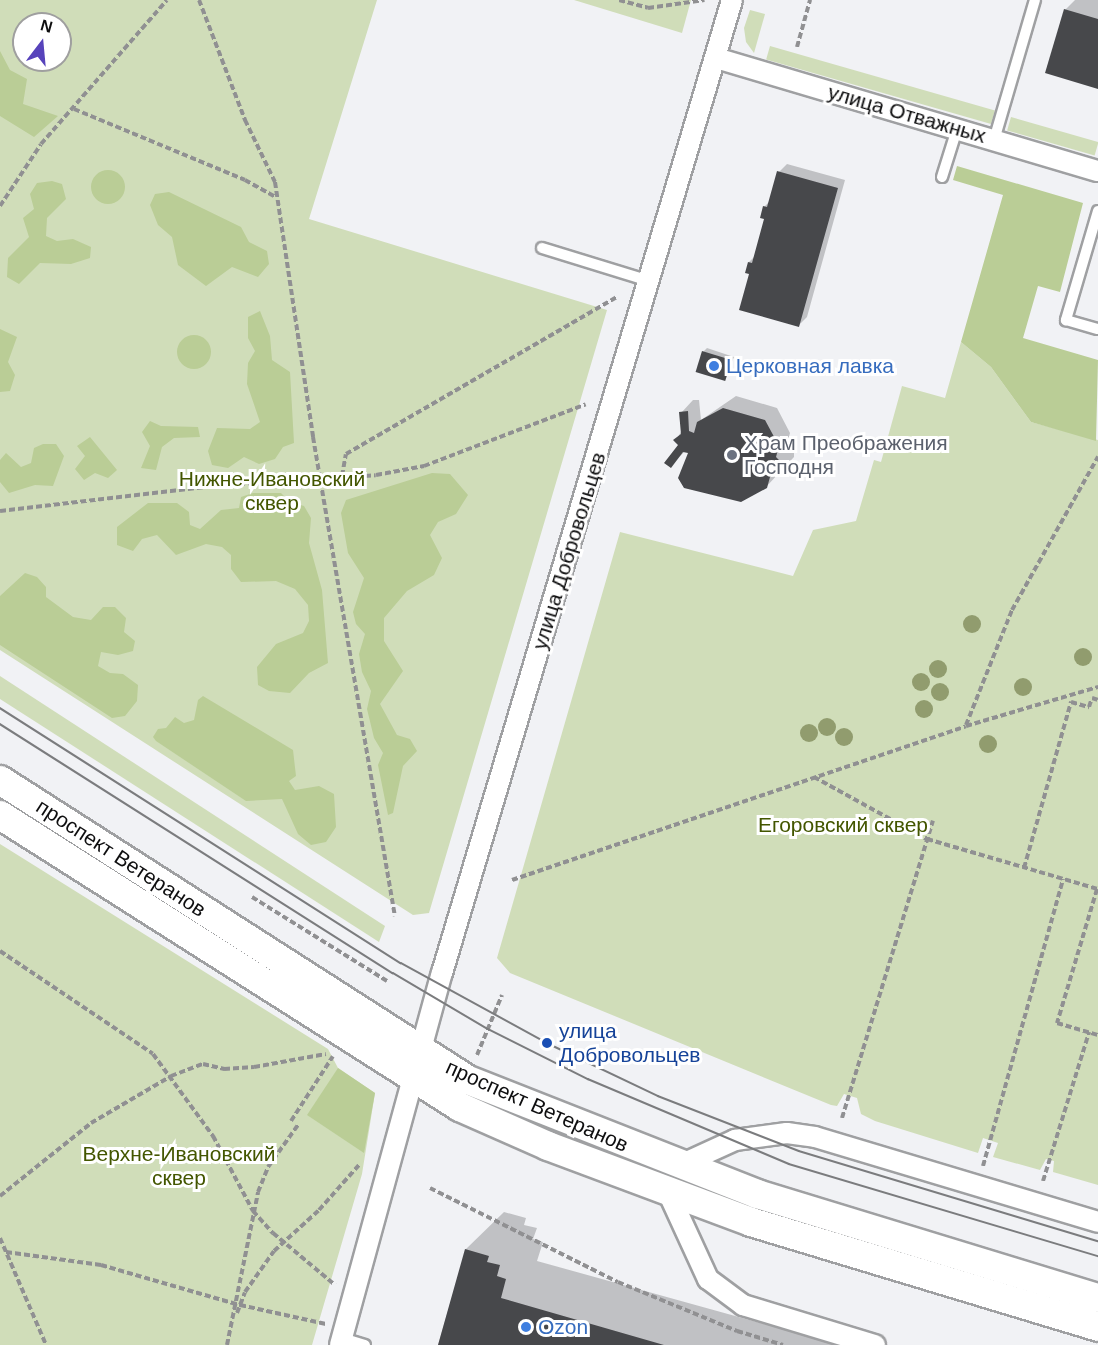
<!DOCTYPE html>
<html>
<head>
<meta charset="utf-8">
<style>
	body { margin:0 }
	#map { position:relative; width:1098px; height:1345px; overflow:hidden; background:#f1f2f5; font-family:Arial,sans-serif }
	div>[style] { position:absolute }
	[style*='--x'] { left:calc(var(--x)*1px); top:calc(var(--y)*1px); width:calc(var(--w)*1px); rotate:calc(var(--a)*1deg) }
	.green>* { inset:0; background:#d0ddb9; transform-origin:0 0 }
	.forest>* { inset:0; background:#bacd96 }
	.round { border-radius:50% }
	.shadow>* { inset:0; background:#0003 }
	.building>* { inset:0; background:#47484b; transform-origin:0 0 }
	.path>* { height:4px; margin-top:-2px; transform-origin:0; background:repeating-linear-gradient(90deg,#909092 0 6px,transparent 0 9px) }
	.roads { filter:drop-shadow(2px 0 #9fa0a2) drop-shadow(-2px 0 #9fa0a2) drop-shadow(0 2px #9fa0a2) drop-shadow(0 -2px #9fa0a2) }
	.service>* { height:10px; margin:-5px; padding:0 5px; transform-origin:5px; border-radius:5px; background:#fff }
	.minor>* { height:20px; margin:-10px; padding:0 10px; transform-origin:10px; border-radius:10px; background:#fff }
	.secondary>* { height:28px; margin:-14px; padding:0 14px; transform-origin:14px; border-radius:14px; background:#fff }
	.tram>* { height:1.5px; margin:-0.75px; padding:0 0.75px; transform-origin:0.75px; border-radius:0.75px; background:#7b7c7e }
	.trees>* { width:18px; height:18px; margin:-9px; border-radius:50%; background:#919c6e }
	.dots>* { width:16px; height:16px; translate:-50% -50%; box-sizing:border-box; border:3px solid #fff; border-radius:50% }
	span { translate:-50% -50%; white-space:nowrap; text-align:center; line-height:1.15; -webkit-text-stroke:6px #fff; paint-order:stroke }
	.street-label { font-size:21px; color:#0e0e0f }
	.shop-label { font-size:21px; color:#366cbe }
	.left { translate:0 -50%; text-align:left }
	.worship-label { font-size:21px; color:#5b616d }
	.park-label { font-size:21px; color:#435600 }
	.transit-label { font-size:21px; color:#164399 }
	.north { position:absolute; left:12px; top:12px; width:60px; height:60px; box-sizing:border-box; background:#fff; border:2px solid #9f9f9f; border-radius:50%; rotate:16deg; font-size:16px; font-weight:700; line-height:24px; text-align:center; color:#0e0e0f }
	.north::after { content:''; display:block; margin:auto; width:21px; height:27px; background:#5743bb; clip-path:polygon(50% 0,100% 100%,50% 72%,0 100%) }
</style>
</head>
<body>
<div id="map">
	<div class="green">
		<div style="clip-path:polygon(evenodd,0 0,377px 0,309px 219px,607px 310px,429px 913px,413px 915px,0 650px,0 0,24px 24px,60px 24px,60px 60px,24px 60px,24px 24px)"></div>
		<div style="clip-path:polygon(574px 0,691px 0,682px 33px)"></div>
		<div style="clip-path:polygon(750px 10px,765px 14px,754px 53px,746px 42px,744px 28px)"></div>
		<div style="left:770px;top:46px;width:234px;height:14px;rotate:16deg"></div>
		<div style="left:1011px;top:117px;width:91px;height:14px;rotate:16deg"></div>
		<div style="clip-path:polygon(961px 342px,991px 367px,1031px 422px,1098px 440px,1098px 1185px,1053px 1172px,1054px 1161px,1046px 1159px,1040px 1170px,993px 1157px,998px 1143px,983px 1138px,978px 1153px,875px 1121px,861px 1114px,857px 1098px,844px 1094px,837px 1106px,831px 1105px,510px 973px,497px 958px,620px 532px,793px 576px,813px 530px,856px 521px,874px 460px,881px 462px,902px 386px,945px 398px)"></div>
		<div style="clip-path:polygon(0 676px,385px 926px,379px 942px,0 699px)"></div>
		<div style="clip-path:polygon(0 844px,328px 1049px,338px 1068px,375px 1093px,362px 1174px,312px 1345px,0 1345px)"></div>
	</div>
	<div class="forest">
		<div style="clip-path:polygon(0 51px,10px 70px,27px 79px,23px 104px,58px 116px,34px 137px,0 116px)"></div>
		<div style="clip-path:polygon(957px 166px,1083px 203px,1060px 292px,1038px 286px,1023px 338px,1098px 360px,1096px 441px,1031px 422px,991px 367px,961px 342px,1003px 195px,953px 180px)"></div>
		<div class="round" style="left:91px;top:170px;width:34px;height:34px"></div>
		<div style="clip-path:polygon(52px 181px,62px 184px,66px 199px,47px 218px,46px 236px,57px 241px,73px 239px,91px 247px,90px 258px,71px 264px,40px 263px,19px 284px,7px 277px,8px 258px,29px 237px,23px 218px,34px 209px,30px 194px,37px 183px)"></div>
		<div style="clip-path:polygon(169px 192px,241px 227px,249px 242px,267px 251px,269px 264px,258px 277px,232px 267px,206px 286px,178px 265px,172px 237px,158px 225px,150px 205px,155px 194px)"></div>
		<div style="clip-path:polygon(260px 311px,270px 336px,272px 360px,290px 372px,294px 443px,283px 447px,275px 459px,259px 464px,244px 457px,228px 468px,212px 465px,208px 451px,217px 428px,250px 429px,260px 422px,247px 384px,248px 363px,255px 351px,248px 338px,248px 317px)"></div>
		<div style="clip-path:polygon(0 329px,17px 337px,8px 362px,15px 375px,10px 391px,0 392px)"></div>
		<div class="round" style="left:177px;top:335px;width:34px;height:34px"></div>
		<div style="clip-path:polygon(150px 421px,161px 426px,198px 427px,200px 437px,174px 438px,162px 447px,156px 470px,141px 468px,150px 446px,142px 432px)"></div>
		<div style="clip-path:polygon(90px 437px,117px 470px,108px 478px,95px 473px,84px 480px,75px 469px,85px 456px,77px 446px)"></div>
		<div style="clip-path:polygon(43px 444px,56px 444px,64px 456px,53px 486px,35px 485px,9px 493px,0 482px,0 460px,6px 453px,21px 467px,31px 463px,34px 448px)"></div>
		<div style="clip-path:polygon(432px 473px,450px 474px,468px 495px,456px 514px,438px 522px,430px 535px,442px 558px,434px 575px,407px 591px,384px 618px,384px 641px,403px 671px,380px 704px,397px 735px,410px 739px,417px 751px,403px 766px,393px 813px,388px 815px,378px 765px,383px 753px,374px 738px,367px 709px,371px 691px,362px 672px,359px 654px,365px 634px,356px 624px,353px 612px,364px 578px,348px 553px,341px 513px,346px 500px)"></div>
		<div style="clip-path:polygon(253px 493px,281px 493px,290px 502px,304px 506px,311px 518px,309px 543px,322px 590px,328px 663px,309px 673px,290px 693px,269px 691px,258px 685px,257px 667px,276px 644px,303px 633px,309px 621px,308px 605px,295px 589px,276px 581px,241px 582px,231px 569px,231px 555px,222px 547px,206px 544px,176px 555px,157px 535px,142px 539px,133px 551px,117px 545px,117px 527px,148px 503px,177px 503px,189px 512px,190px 525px,200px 529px,221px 510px,239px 508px,241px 497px)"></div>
		<div style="clip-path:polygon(25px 573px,37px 577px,46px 587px,46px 597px,73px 617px,91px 620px,103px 607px,115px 607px,126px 618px,124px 632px,135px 641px,133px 651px,118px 655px,101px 652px,98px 666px,110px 673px,123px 674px,138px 685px,137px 701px,125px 716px,112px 718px,0 645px,0 596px)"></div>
		<div style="clip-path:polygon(203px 696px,293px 750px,296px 776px,289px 781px,295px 790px,319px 786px,334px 794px,336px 827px,326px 842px,311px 845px,298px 834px,282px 799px,246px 801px,156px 741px,153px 737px,158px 729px,166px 728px,175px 717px,184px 723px,194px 720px,198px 700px)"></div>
		<div style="clip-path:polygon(338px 1068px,375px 1093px,364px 1153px,307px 1115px)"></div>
	</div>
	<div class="shadow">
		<div style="clip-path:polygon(1075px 0,1098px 0,1098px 88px,1065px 10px)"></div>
		<div style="clip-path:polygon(787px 164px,845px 180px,807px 317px,799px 325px,750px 273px,749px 262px,755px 256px,766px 218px,764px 207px,770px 201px,779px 172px)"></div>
		<div style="clip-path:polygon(707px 348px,734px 357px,725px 378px,703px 352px)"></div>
		<div style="clip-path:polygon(736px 396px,777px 408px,790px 433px,787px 444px,794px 450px,794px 457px,766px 487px,741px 500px,685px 487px,690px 452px,685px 451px,671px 466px,680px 444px,675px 442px,682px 430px,681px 413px,693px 400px,699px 400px,701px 420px)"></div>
		<div style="clip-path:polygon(504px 1212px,526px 1218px,524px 1225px,537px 1228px,533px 1239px,543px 1242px,537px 1261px,840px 1345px,438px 1345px,466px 1249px)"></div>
	</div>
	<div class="building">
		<div style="clip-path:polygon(1064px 9px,1098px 19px,1098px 89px,1045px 73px)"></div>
		<div style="clip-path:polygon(777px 171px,838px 188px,799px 327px,739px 310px,749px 274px,745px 273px,748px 262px,752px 263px,764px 219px,760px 218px,763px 206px,767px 207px)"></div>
		<div style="left:702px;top:351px;width:31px;height:22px;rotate:17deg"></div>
		<div style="clip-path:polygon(723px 408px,765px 420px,779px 446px,776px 457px,783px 464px,781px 473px,770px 477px,767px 488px,741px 502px,684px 488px,678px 478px,688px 453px,683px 452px,671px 468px,664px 463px,678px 445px,673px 440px,681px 434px,679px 412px,688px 411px,689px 431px,694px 433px,697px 422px)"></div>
		<div style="clip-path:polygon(465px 1249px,489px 1256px,487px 1262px,500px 1265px,497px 1276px,506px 1279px,501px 1298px,664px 1345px,438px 1345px)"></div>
	</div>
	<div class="path">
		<div style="--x:199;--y:0;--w:129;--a:69"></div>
		<div style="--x:245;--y:120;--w:69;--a:64.2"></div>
		<div style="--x:275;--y:182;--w:258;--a:81.5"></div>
		<div style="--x:313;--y:437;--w:486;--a:80.3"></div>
		<div style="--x:619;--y:0;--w:30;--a:15"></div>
		<div style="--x:648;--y:8;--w:57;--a:-8.1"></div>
		<div style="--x:797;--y:47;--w:49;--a:-74.5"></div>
		<div style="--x:74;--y:109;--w:185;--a:22.5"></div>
		<div style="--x:245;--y:180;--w:35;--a:29"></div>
		<div style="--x:0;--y:206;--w:74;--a:-56.5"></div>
		<div style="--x:41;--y:144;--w:191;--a:-48.8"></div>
		<div style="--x:342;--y:476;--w:22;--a:-80"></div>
		<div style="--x:346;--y:454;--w:313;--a:-30.1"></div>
		<div style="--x:0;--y:511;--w:213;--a:-6.7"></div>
		<div style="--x:212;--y:486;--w:164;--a:-3.8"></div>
		<div style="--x:376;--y:475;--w:49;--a:-10.6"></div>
		<div style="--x:424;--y:466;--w:173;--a:-20.9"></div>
		<div style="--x:966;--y:725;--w:124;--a:-68.2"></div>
		<div style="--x:1012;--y:610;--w:176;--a:-60.7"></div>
		<div style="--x:814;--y:777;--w:129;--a:28.8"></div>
		<div style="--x:927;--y:839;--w:178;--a:16.3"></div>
		<div style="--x:1024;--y:868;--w:173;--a:-74.2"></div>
		<div style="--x:1071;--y:702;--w:19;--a:16"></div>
		<div style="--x:1089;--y:707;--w:9;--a:-72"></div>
		<div style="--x:1092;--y:698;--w:6;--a:18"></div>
		<div style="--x:512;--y:880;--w:479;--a:-18.7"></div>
		<div style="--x:966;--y:726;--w:138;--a:-16.5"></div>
		<div style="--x:1097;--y:889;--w:140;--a:106.6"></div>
		<div style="--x:1057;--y:1023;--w:43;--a:16.3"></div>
		<div style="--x:252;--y:897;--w:159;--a:31.9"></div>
		<div style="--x:0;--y:951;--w:184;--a:33.9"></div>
		<div style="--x:153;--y:1054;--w:102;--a:53.8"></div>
		<div style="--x:213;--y:1136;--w:85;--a:61.9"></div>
		<div style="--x:253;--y:1211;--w:30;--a:48"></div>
		<div style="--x:273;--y:1233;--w:81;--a:40"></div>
		<div style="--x:477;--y:1055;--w:65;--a:-67.4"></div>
		<div style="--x:842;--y:1118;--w:311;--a:-73"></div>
		<div style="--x:291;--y:1121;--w:77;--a:-57.1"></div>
		<div style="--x:983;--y:1166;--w:298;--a:-74.4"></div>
		<div style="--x:1043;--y:1181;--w:156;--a:-72.8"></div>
		<div style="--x:430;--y:1188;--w:210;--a:26.6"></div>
		<div style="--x:618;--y:1282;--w:129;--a:22.4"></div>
		<div style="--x:737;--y:1331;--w:48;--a:16.9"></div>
		<div style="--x:0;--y:1196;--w:117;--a:-38.7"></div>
		<div style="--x:91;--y:1123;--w:93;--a:-30.4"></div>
		<div style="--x:171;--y:1076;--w:34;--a:-21"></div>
		<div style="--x:203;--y:1064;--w:22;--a:13"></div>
		<div style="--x:224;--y:1069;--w:30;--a:-4"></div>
		<div style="--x:254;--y:1067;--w:73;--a:-10.2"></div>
		<div style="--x:0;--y:1238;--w:116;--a:66.7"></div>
		<div style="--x:6;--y:1252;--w:96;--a:7.8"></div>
		<div style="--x:101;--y:1265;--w:145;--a:16.1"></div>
		<div style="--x:240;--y:1305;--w:88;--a:12.5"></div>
		<div style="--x:237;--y:1313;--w:22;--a:-69"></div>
		<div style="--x:245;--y:1292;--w:50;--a:-54.7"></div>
		<div style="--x:274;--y:1251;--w:61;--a:-42.3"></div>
		<div style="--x:319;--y:1210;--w:60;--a:-48.4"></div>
		<div style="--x:227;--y:1345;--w:156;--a:-78.5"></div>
		<div style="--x:258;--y:1192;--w:27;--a:-68"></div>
		<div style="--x:268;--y:1167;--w:52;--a:-54.5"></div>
	</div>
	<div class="roads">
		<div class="service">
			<div style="--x:994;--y:140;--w:146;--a:-73.7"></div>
			<div style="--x:942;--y:177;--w:50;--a:-72.6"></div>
			<div style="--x:1098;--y:211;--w:114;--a:106.4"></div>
			<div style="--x:1066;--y:320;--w:33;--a:16"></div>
			<div style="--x:542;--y:248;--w:112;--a:17.1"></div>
			<div style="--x:342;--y:1338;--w:24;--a:17"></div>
		</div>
		<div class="minor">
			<div style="--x:716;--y:58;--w:398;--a:16.5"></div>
			<div style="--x:678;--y:1166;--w:63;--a:-24.5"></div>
			<div style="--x:735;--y:1140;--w:52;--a:-7.7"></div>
			<div style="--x:787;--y:1133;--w:28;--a:8"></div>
			<div style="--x:815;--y:1137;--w:295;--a:16.7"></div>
			<div style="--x:668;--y:1192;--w:96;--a:65.3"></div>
			<div style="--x:708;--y:1279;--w:44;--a:36.6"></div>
			<div style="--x:743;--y:1305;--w:138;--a:16.9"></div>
			<div style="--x:340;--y:1345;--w:386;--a:-74.7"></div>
			<div style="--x:442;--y:973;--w:1015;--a:-73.4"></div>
		</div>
		<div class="secondary">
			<div style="--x:0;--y:780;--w:556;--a:32.66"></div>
			<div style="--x:468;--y:1080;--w:311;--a:21.5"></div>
			<div style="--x:757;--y:1194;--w:357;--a:17"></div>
			<div style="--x:0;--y:815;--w:545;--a:32.41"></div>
			<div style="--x:460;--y:1107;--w:96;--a:23.9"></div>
			<div style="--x:548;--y:1146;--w:217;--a:20.5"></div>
			<div style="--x:751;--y:1222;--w:363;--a:16.8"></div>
		</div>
	</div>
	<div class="tram">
		<div style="--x:0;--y:708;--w:475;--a:32.5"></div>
		<div style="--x:401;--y:963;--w:166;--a:28.7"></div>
		<div style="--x:547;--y:1043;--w:123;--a:25.5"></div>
		<div style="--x:658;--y:1096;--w:151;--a:21.3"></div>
		<div style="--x:799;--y:1151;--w:312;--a:16.8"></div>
		<div style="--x:0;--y:724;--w:465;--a:32.4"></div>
		<div style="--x:393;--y:973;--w:110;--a:30.5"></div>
		<div style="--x:488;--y:1029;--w:112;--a:26.6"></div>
		<div style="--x:588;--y:1079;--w:218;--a:22.9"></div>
		<div style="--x:789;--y:1164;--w:322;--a:16.6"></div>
	</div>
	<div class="trees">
		<div style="left:972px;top:624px"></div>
		<div style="left:1083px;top:657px"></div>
		<div style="left:938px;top:669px"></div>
		<div style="left:921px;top:682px"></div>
		<div style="left:1023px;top:687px"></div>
		<div style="left:940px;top:692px"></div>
		<div style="left:924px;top:709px"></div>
		<div style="left:827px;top:727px"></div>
		<div style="left:809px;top:733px"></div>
		<div style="left:844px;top:737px"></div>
		<div style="left:988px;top:744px"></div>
	</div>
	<div class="dots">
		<div style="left:714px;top:366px;background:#3f7fe0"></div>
		<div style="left:732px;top:455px;background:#6b7280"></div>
		<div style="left:547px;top:1043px;background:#1a4fb4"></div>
		<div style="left:526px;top:1327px;background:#3f7fe0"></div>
	</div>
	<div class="street-label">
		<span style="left:907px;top:114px;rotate:16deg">улица Отважных</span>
		<span style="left:569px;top:551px;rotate:-73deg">улица Добровольцев</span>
		<span style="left:121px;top:858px;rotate:33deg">проспект Ветеранов</span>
		<span style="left:537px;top:1106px;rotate:24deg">проспект Ветеранов</span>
	</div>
	<div class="shop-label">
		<span class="left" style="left:726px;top:366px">Церковная лавка</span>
		<span class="left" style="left:538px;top:1327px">Ozon</span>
	</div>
	<div class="worship-label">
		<span class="left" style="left:744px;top:455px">Храм Преображения<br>Господня</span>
	</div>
	<div class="park-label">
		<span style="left:272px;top:491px">Нижне-Ивановский<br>сквер</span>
		<span style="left:843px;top:825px">Егоровский сквер</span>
		<span style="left:179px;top:1166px">Верхне-Ивановский<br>сквер</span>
	</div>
	<div class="transit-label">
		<span class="left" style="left:559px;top:1043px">улица<br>Добровольцев</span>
	</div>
	<div class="north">N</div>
</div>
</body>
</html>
